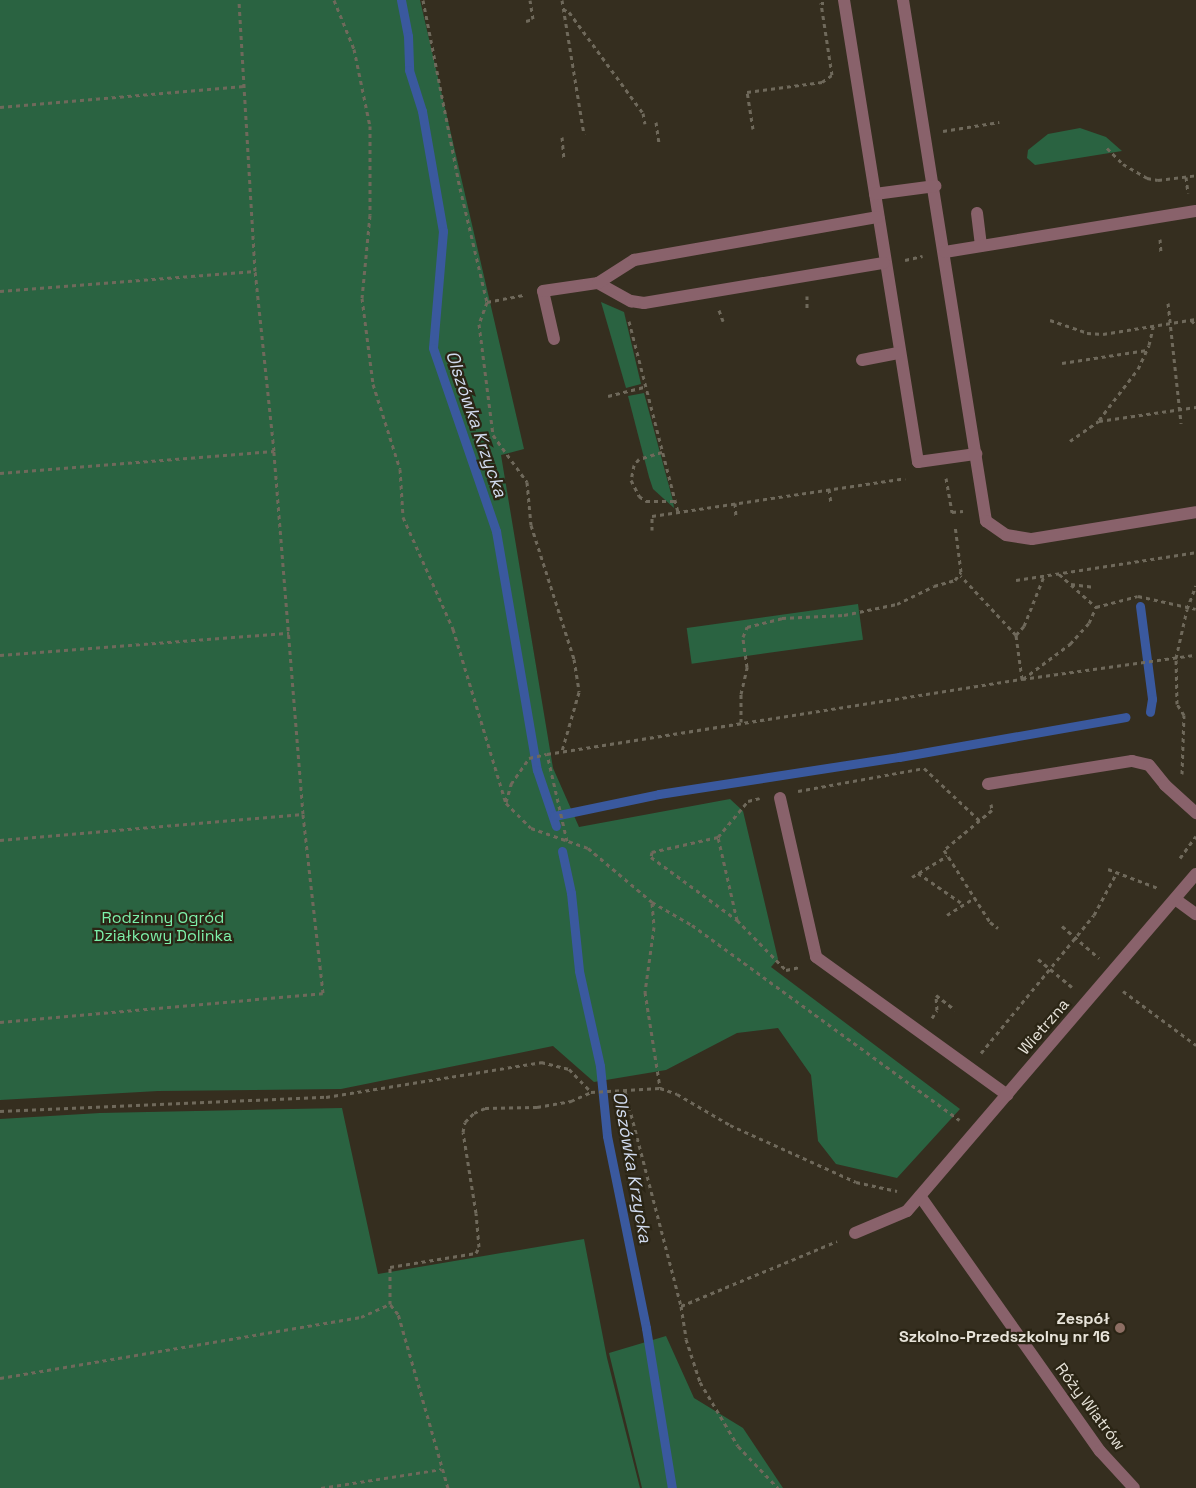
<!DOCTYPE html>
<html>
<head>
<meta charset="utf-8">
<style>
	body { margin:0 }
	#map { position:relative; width:1196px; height:1488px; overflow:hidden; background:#352e1f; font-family:"Space Grotesk",sans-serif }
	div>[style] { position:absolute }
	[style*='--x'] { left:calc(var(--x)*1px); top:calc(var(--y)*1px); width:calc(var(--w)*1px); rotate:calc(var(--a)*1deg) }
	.green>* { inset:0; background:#2a6341; transform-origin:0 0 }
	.stream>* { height:9px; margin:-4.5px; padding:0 4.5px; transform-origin:4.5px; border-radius:4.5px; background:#3a599e }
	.path>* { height:3px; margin-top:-1.5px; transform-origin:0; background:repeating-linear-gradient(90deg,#6f695b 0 4px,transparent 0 8px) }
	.minor>* { height:12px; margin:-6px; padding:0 6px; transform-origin:6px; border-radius:6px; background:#89626b }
	.dots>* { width:14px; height:14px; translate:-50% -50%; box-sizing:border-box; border:2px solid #2b2515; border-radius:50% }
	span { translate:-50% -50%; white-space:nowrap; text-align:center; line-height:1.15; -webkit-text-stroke:4.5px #2b2515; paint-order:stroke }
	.park-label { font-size:16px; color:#7df1aa }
	.street-label { font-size:16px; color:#e7e3d9 }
	.poi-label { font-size:16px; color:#e7e3d9; font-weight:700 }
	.right { translate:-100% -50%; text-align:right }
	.water-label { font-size:18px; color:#d1dbef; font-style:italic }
</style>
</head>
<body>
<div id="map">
	<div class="green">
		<div style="clip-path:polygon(0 0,420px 0,524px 449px,501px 455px,553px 768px,579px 827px,730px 799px,743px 811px,778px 959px,771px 967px,960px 1109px,897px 1178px,836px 1164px,818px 1141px,811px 1075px,778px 1028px,737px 1033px,666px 1070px,594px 1082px,553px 1046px,341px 1089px,158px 1091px,0 1100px)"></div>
		<div style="clip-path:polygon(1080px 128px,1106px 137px,1122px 151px,1035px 165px,1027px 158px,1028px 150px,1048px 134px)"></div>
		<div style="clip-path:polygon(601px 302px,624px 312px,641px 384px,626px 388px)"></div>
		<div style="clip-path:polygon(644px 393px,673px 501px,674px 508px,653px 489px,649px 477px,628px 396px)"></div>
		<div style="left:858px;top:604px;width:36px;height:173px;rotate:82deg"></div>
		<div style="clip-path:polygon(342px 1108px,378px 1274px,584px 1239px,607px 1358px,640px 1488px,0 1488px,0 1119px,100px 1113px)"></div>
		<div style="clip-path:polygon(666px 1336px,694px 1398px,743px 1428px,783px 1488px,642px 1488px,609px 1353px)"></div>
	</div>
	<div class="stream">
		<div style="--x:401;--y:0;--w:37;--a:79"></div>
		<div style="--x:408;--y:36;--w:34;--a:88"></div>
		<div style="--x:409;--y:70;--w:43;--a:72.4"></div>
		<div style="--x:422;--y:111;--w:122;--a:80.1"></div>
		<div style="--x:443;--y:231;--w:117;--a:94.9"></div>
		<div style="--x:433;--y:348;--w:194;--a:71"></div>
		<div style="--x:496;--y:531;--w:242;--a:80.3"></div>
		<div style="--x:537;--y:770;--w:59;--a:71.3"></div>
		<div style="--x:1140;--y:606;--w:94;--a:82.6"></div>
		<div style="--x:1152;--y:699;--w:13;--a:99"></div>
		<div style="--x:554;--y:816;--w:107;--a:-11.8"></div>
		<div style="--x:659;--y:794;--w:243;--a:-8.8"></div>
		<div style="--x:899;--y:757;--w:230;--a:-10"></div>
		<div style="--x:562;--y:851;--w:43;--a:77.9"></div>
		<div style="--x:571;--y:893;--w:78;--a:84.1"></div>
		<div style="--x:579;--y:971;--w:97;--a:77.5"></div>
		<div style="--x:600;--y:1066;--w:70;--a:84.3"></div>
		<div style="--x:607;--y:1136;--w:196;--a:78.5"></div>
		<div style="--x:646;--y:1328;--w:162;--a:80.8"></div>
	</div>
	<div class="path">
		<div style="--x:334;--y:0;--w:53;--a:67.8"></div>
		<div style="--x:354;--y:49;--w:79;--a:78.3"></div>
		<div style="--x:370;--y:126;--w:89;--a:90"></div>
		<div style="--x:370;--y:215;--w:83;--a:95.5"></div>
		<div style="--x:362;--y:298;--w:87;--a:82.7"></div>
		<div style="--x:373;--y:384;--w:89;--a:72.4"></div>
		<div style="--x:400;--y:469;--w:48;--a:86.4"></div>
		<div style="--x:403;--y:517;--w:123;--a:65.9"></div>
		<div style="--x:453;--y:629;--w:182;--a:73.1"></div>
		<div style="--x:506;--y:803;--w:35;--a:45"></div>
		<div style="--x:531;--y:828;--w:60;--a:19.3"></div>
		<div style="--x:588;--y:848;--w:84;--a:40.2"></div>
		<div style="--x:652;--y:902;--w:46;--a:29.9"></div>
		<div style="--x:692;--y:925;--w:331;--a:36.1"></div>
		<div style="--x:423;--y:0;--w:192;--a:78.9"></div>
		<div style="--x:460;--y:188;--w:117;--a:76.7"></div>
		<div style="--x:487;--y:302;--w:23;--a:110"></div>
		<div style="--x:479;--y:324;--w:112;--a:82.8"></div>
		<div style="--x:493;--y:435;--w:58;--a:54.1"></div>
		<div style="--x:527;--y:482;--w:43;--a:84.7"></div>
		<div style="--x:531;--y:525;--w:141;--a:72.2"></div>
		<div style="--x:574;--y:659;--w:33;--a:81"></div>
		<div style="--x:579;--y:692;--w:61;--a:106.1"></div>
		<div style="--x:562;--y:0;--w:136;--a:80.7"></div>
		<div style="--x:563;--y:9;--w:7;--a:27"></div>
		<div style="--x:569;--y:12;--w:125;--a:53.8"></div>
		<div style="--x:643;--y:113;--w:11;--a:80"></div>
		<div style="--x:526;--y:21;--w:7;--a:-16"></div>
		<div style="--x:533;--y:19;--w:19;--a:-99"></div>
		<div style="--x:0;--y:107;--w:245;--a:-4.9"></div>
		<div style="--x:656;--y:122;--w:22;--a:82"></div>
		<div style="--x:753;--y:129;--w:37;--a:-99"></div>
		<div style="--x:747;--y:92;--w:76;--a:-7.6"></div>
		<div style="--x:822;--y:82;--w:12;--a:-35"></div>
		<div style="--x:832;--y:75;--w:73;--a:-98.7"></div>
		<div style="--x:821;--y:3;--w:3;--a:0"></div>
		<div style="--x:943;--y:131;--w:57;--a:-9.1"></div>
		<div style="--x:562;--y:137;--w:22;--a:85"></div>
		<div style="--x:1107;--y:148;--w:23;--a:45"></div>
		<div style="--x:1123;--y:164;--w:28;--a:30"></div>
		<div style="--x:1147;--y:178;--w:11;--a:10"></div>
		<div style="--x:1158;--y:180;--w:38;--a:-7"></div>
		<div style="--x:1186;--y:177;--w:16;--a:83"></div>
		<div style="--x:1160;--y:239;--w:13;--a:86"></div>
		<div style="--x:905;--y:260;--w:18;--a:-13"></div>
		<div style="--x:0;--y:291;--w:256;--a:-4.5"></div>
		<div style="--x:807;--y:296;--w:12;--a:90"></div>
		<div style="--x:487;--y:302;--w:37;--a:-11"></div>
		<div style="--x:1168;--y:303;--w:121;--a:83.8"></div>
		<div style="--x:719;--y:310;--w:12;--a:70"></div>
		<div style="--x:1050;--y:320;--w:39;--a:19"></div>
		<div style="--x:1087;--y:333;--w:16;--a:4"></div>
		<div style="--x:1103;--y:334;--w:94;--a:-9.2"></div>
		<div style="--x:1191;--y:320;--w:7;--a:45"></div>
		<div style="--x:629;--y:321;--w:197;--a:75.6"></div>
		<div style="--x:1062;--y:363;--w:86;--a:-8.7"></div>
		<div style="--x:608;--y:396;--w:38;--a:-14"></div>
		<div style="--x:1099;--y:420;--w:64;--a:-52.6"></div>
		<div style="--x:1138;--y:369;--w:26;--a:-65"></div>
		<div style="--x:1149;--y:345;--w:18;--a:-77"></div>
		<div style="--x:1070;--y:441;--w:35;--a:-35"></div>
		<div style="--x:1099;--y:421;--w:98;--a:-8.2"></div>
		<div style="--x:662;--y:452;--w:24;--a:163"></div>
		<div style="--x:639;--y:459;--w:8;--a:130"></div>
		<div style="--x:634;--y:465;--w:15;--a:101"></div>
		<div style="--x:631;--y:480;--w:18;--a:63"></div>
		<div style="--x:639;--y:496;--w:9;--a:36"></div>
		<div style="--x:646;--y:501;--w:29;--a:0"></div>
		<div style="--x:0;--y:473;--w:275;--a:-4.6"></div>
		<div style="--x:946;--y:478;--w:35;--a:80"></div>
		<div style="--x:952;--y:512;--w:11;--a:-5"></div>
		<div style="--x:829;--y:489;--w:14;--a:82"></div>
		<div style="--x:735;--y:503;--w:14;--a:86"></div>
		<div style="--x:652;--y:530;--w:14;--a:-90"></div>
		<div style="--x:652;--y:516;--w:256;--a:-8.5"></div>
		<div style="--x:1059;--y:574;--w:50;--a:41.7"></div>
		<div style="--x:1096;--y:607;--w:43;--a:-14.7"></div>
		<div style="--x:1138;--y:596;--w:59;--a:12.6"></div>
		<div style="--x:1016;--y:580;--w:182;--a:-8.8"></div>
		<div style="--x:1071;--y:584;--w:24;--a:7"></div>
		<div style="--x:1016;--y:635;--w:12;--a:-48"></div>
		<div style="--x:1024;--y:626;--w:54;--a:-68.2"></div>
		<div style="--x:0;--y:655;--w:290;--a:-4.4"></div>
		<div style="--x:1022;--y:679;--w:176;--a:-7.9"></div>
		<div style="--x:1023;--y:679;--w:59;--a:-36.7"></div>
		<div style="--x:1070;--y:644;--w:28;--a:-48"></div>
		<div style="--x:1089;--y:623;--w:17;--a:-66"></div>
		<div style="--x:741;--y:722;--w:28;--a:-90"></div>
		<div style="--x:741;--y:694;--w:28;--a:-77"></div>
		<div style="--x:747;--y:667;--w:30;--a:-98"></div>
		<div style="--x:743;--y:637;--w:11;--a:-68"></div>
		<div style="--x:747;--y:627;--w:36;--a:-14"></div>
		<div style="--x:782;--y:618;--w:62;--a:-2.8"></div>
		<div style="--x:844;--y:615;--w:54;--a:-11.7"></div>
		<div style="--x:897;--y:604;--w:41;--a:-25.9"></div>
		<div style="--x:934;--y:586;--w:22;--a:-16"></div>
		<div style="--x:955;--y:580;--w:10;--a:-53"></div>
		<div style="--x:961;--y:572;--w:47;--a:-97.3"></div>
		<div style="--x:1182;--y:774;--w:59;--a:-88.1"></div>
		<div style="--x:1184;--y:715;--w:13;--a:-122"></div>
		<div style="--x:1177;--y:704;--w:46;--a:-91.2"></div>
		<div style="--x:1176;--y:658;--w:50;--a:-77.3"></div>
		<div style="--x:1187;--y:609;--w:25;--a:-69"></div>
		<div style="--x:798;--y:791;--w:128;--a:-10.3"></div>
		<div style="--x:924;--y:768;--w:77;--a:43.4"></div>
		<div style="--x:506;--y:802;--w:19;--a:-74"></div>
		<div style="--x:511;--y:784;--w:32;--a:-55"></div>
		<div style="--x:529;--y:758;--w:18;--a:-13"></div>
		<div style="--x:991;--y:804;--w:6;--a:81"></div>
		<div style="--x:992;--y:810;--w:62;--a:140.2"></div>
		<div style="--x:944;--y:850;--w:85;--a:57.4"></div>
		<div style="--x:990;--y:922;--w:10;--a:37"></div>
		<div style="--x:718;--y:837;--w:68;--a:167.2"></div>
		<div style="--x:652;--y:852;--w:5;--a:101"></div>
		<div style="--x:651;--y:857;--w:107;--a:36.2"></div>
		<div style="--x:737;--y:920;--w:70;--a:45.6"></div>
		<div style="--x:786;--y:970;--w:14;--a:-12"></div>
		<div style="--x:0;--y:840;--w:304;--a:-4.9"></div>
		<div style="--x:567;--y:841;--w:89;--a:-102.9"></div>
		<div style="--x:547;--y:754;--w:481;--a:-9"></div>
		<div style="--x:1022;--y:679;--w:44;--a:-97.8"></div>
		<div style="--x:1016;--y:635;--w:81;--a:-133"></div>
		<div style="--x:1180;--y:858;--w:27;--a:-54"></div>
		<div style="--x:1108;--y:869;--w:53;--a:20.8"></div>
		<div style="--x:918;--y:873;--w:55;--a:34.6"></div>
		<div style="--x:912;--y:877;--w:41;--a:-31"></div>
		<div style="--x:652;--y:903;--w:24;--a:85"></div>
		<div style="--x:654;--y:927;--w:66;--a:97.9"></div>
		<div style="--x:645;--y:992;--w:97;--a:81.1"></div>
		<div style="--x:947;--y:915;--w:32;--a:-32"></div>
		<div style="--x:737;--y:920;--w:85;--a:-102.9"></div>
		<div style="--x:718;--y:837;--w:47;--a:-50.2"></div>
		<div style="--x:748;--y:801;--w:12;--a:-14"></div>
		<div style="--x:1062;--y:926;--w:49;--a:40.9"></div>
		<div style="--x:1038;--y:959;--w:44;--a:39.5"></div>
		<div style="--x:1123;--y:991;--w:91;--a:36.5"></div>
		<div style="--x:932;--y:1018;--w:9;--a:-58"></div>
		<div style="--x:937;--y:1010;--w:15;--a:-94"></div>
		<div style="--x:936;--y:995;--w:24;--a:38"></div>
		<div style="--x:0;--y:1022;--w:324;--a:-5.1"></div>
		<div style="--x:323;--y:993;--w:180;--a:-96.4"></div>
		<div style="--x:303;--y:814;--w:364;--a:-94.6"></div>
		<div style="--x:274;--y:451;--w:181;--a:-96"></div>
		<div style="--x:255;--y:271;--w:271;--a:-93.4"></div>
		<div style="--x:981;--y:1053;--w:178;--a:-50.7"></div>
		<div style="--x:1094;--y:915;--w:47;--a:-61.8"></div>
		<div style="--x:625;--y:1091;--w:222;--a:75.4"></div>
		<div style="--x:681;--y:1306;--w:33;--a:81"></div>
		<div style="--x:686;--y:1339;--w:45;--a:72"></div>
		<div style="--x:700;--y:1382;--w:74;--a:59.3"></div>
		<div style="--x:738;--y:1446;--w:58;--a:46.4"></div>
		<div style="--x:0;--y:1111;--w:326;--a:-2.5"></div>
		<div style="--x:326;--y:1097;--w:218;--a:-9.2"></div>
		<div style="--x:541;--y:1062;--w:29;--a:14"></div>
		<div style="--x:569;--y:1069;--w:32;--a:46"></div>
		<div style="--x:591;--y:1092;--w:69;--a:-3.3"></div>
		<div style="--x:660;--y:1088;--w:18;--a:19"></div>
		<div style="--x:677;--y:1094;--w:61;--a:30.3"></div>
		<div style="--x:730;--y:1125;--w:138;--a:24.3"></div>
		<div style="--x:856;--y:1182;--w:42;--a:12.4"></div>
		<div style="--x:681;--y:1306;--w:169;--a:-22.6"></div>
		<div style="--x:0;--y:1378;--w:366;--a:-9.6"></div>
		<div style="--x:361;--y:1317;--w:32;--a:-24"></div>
		<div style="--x:321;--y:1488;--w:122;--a:-8.9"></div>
		<div style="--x:448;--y:1488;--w:181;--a:-106"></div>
		<div style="--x:398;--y:1314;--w:13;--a:-129"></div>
		<div style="--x:390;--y:1304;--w:37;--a:-90"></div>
		<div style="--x:390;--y:1267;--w:87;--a:-9.2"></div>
		<div style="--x:476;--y:1253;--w:7;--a:-63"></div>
		<div style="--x:479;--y:1247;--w:34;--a:-95"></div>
		<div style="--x:476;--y:1213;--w:82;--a:-99.1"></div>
		<div style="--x:463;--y:1132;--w:10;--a:-79"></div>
		<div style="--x:465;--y:1122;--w:13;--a:-45"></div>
		<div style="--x:474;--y:1113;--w:12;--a:-24"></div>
		<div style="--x:485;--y:1108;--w:52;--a:-1.1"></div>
		<div style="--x:537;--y:1107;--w:35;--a:-10"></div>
		<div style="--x:571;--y:1101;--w:22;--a:-24"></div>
	</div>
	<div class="minor">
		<div style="--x:844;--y:0;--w:468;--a:80.9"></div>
		<div style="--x:918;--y:462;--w:59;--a:-7.9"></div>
		<div style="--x:903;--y:0;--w:528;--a:80.95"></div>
		<div style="--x:986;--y:521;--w:24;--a:35"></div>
		<div style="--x:1006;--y:535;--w:26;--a:9"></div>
		<div style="--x:1032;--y:539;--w:166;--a:-9.3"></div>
		<div style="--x:875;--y:194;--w:61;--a:-7.6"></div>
		<div style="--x:977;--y:213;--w:33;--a:83"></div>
		<div style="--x:945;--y:252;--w:254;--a:-9.3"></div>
		<div style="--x:598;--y:283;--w:38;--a:29"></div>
		<div style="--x:631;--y:301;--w:13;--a:9"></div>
		<div style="--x:644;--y:303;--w:243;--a:-9.5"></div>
		<div style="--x:554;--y:339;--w:49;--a:-102.9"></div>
		<div style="--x:543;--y:291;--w:56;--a:-8.3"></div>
		<div style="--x:598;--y:283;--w:43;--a:-32.6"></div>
		<div style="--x:634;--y:260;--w:248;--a:-10"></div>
		<div style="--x:862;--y:360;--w:38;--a:-11"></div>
		<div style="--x:988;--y:784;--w:146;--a:-9.1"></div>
		<div style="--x:1132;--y:761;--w:17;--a:13"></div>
		<div style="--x:1149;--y:765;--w:26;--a:51"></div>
		<div style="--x:1165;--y:785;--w:42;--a:42.1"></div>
		<div style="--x:780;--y:798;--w:163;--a:77.2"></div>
		<div style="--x:816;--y:957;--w:236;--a:35.8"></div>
		<div style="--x:1175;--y:899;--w:26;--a:36"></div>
		<div style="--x:920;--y:1196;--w:312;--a:54.8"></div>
		<div style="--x:1100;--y:1451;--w:50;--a:47.4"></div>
		<div style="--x:855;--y:1233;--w:56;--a:-22.9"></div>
		<div style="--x:907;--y:1211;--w:444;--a:-49.4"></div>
	</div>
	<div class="dots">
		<div style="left:1120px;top:1328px;background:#8d6e63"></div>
	</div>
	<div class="park-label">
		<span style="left:163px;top:927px">Rodzinny Ogród<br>Działkowy Dolinka</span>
	</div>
	<div class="street-label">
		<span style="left:1044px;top:1027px;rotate:-49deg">Wietrzna</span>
		<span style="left:1090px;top:1407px;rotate:53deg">Róży Wiatrów</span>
	</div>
	<div class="poi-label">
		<span class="right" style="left:1110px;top:1328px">Zespół<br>Szkolno-Przedszkolny nr 16</span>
	</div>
	<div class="water-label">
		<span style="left:476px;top:424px;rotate:71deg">Olszówka Krzycka</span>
		<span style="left:632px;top:1167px;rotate:80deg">Olszówka Krzycka</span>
	</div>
</div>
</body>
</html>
